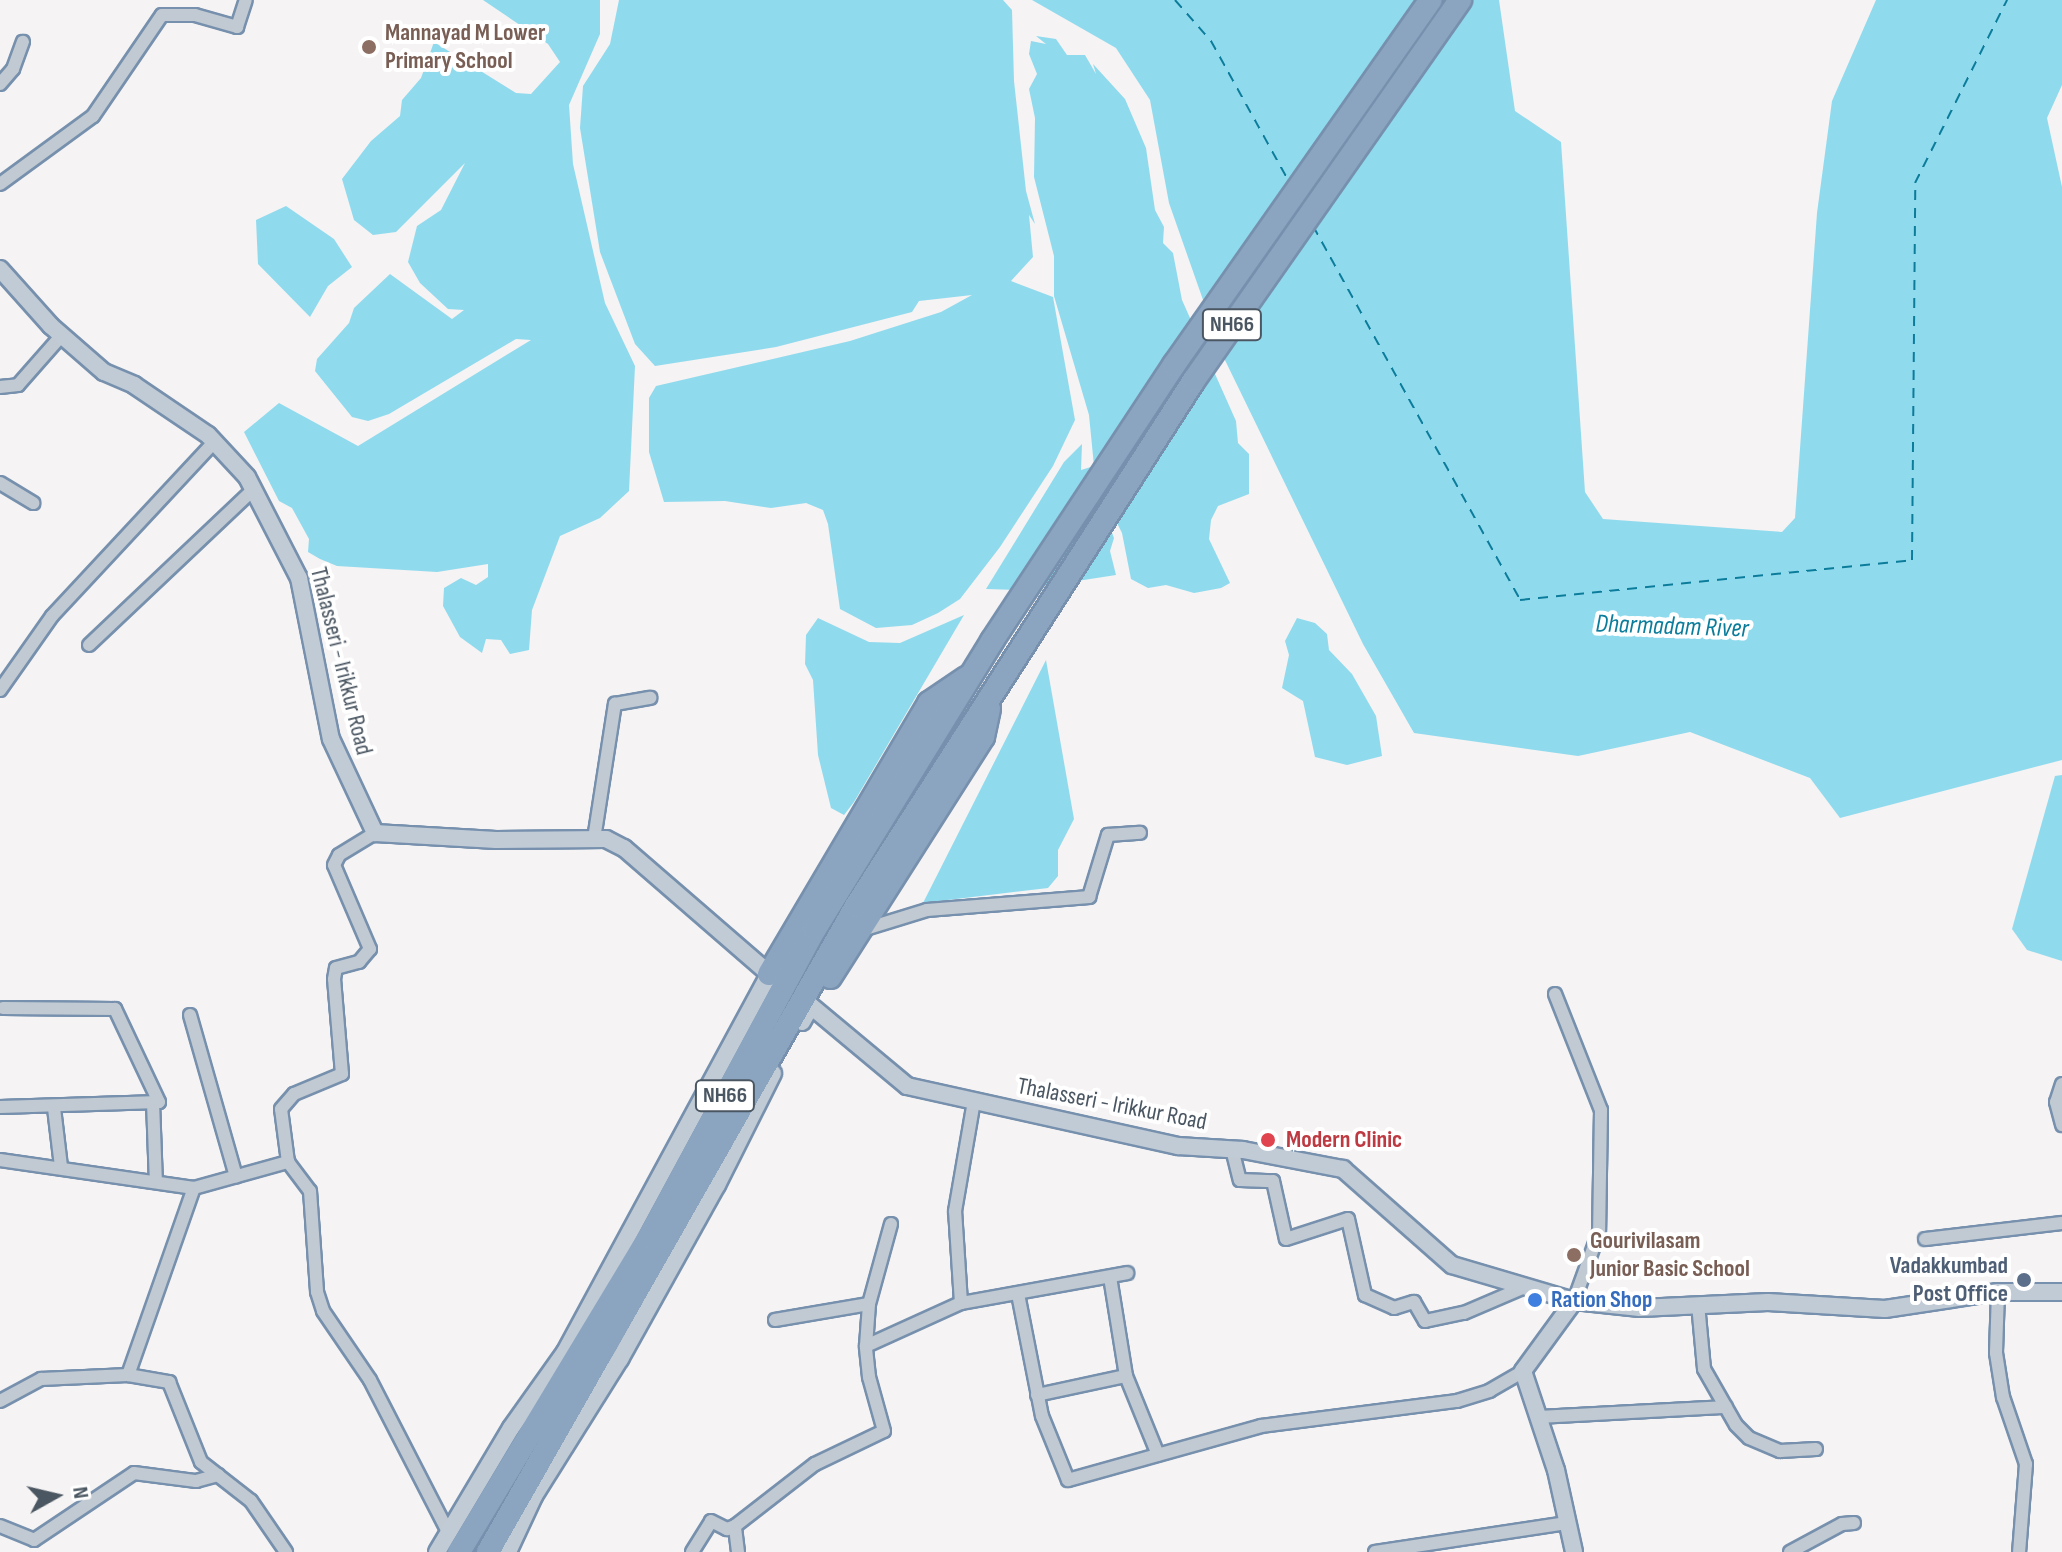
<!DOCTYPE html>
<html>
<head>
<meta charset="utf-8">
<style>
	body { margin:0 }
	#map { position:relative; width:2062px; height:1552px; overflow:hidden; background:#f5f3f3; font-family:"Sofia Sans Condensed",sans-serif }
	div>[style] { position:absolute }
	[style*='--x'] { left:calc(var(--x)*1px); top:calc(var(--y)*1px); width:calc(var(--w)*1px); rotate:calc(var(--a)*1deg) }
	.water>* { inset:0; background:#90daee }
	.ferry>* { height:2px; margin-top:-1px; transform-origin:0; background:repeating-linear-gradient(90deg,#0c7c9b 0 10px,transparent 0 18px) }
	.roads { filter:drop-shadow(2px 0 #7690ad) drop-shadow(-2px 0 #7690ad) drop-shadow(0 2px #7690ad) drop-shadow(0 -2px #7690ad) }
	.street>* { height:12px; margin:-6px; padding:0 6px; transform-origin:6px; border-radius:6px; background:#c1cad2 }
	.secondary>* { height:16px; margin:-8px; padding:0 8px; transform-origin:8px; border-radius:8px; background:#c1cbd6 }
	.highway>* { height:22px; margin:-11px; padding:0 11px; transform-origin:11px; border-radius:11px; background:#8ba5c1 }
	.dots>* { width:22px; height:22px; translate:-50% -50%; box-sizing:border-box; border:4px solid #fff; border-radius:50% }
	span { translate:-50% -50%; white-space:nowrap; text-align:center; line-height:1.15; -webkit-text-stroke:8px #fff; paint-order:stroke }
	.shield-label span { padding:2px 6px; background:#fff; border:2px solid; border-radius:6px; -webkit-text-stroke-width:0 }
	.shield-label { font-size:22px; color:#4a5661; font-weight:700 }
	.education-label { font-size:24px; color:#785e54; font-weight:700 }
	.left { translate:0 -50%; text-align:left }
	.street-label { font-size:24px; color:#4a5661 }
	.health-label { font-size:24px; color:#be3a42; font-weight:700 }
	.service-label { font-size:24px; color:#4e5e75; font-weight:700 }
	.right { translate:-100% -50%; text-align:right }
	.shop-label { font-size:24px; color:#366cbe; font-weight:700 }
	.water-label { font-size:26px; color:#0c7c9b; font-style:italic }
	.north { position:absolute; left:16px; top:1456px; width:80px; height:80px; -webkit-text-stroke:6px #fff; paint-order:stroke; rotate:82deg; font-size:22px; font-weight:700; line-height:32px; text-align:center; color:#4a5661 }
	.north::after { content:''; display:block; margin:auto; width:28px; height:36px; background:#4a5661; clip-path:polygon(50% 0,100% 100%,50% 72%,0 100%) }
</style>
</head>
<body>
<div id="map">
	<div class="water">
		<div style="clip-path:polygon(483px 0,600px 0,600px 34px,569px 105px,573px 164px,605px 303px,635px 366px,629px 491px,600px 518px,560px 536px,532px 610px,529px 650px,510px 654px,501px 640px,486px 639px,482px 653px,460px 637px,443px 606px,444px 588px,461px 578px,476px 585px,488px 577px,488px 564px,437px 572px,337px 566px,320px 559px,308px 552px,309px 539px,292px 508px,279px 501px,244px 432px,279px 403px,358px 446px,531px 340px,516px 339px,389px 414px,368px 421px,352px 417px,315px 371px,317px 359px,349px 323px,354px 308px,390px 274px,452px 319px,464px 310px,448px 309px,420px 283px,408px 262px,417px 226px,441px 210px,465px 163px,396px 232px,373px 235px,354px 220px,342px 179px,371px 141px,400px 116px,402px 100px,421px 78px,434px 42px,516px 93px,531px 94px,560px 62px,548px 44px)"></div>
		<div style="clip-path:polygon(619px 0,1003px 0,1012px 10px,1014px 81px,1026px 191px,1035px 224px,1029px 215px,1033px 257px,1011px 281px,1053px 297px,1075px 420px,1053px 466px,1000px 547px,960px 599px,938px 613px,912px 625px,876px 628px,840px 609px,828px 524px,823px 510px,806px 503px,771px 508px,725px 501px,664px 502px,649px 452px,649px 398px,656px 386px,850px 341px,941px 312px,972px 295px,919px 301px,912px 312px,776px 347px,655px 366px,635px 344px,600px 252px,580px 128px,583px 86px,610px 44px)"></div>
		<div style="clip-path:polygon(1032px 0,1499px 0,1515px 111px,1561px 142px,1585px 492px,1603px 519px,1782px 532px,1795px 518px,1817px 213px,1832px 101px,1876px 0,2062px 0,2062px 85px,2047px 118px,2062px 187px,2062px 760px,1840px 818px,1810px 778px,1690px 732px,1578px 756px,1414px 733px,1363px 644px,1222px 354px,1169px 203px,1150px 100px,1116px 48px)"></div>
		<div style="clip-path:polygon(1036px 36px,1056px 39px,1067px 55px,1085px 55px,1096px 74px,1093px 64px,1125px 99px,1146px 148px,1155px 210px,1164px 227px,1163px 243px,1173px 253px,1182px 300px,1236px 421px,1238px 443px,1249px 454px,1249px 494px,1218px 506px,1211px 520px,1209px 539px,1230px 583px,1221px 588px,1194px 593px,1166px 585px,1148px 588px,1131px 579px,1122px 533px,1106px 501px,1097px 494px,1114px 538px,1110px 551px,1116px 575px,1019px 590px,986px 589px,1064px 462px,1082px 444px,1081px 470px,1094px 466px,1089px 415px,1054px 296px,1054px 256px,1034px 177px,1035px 118px,1029px 89px,1037px 74px,1029px 54px,1031px 41px,1046px 44px)"></div>
		<div style="clip-path:polygon(286px 206px,334px 239px,352px 267px,328px 286px,310px 317px,258px 264px,256px 220px)"></div>
		<div style="clip-path:polygon(964px 615px,854px 802px,844px 815px,831px 808px,818px 755px,813px 680px,805px 664px,806px 635px,818px 618px,869px 642px,900px 643px)"></div>
		<div style="clip-path:polygon(1297px 618px,1315px 623px,1327px 634px,1329px 650px,1352px 674px,1376px 716px,1382px 756px,1347px 765px,1315px 757px,1303px 701px,1282px 688px,1289px 655px,1285px 641px)"></div>
		<div style="clip-path:polygon(1046px 660px,1074px 819px,1058px 850px,1058px 876px,1048px 888px,923px 903px)"></div>
		<div style="clip-path:polygon(2062px 775px,2062px 961px,2027px 950px,2012px 929px,2055px 776px)"></div>
	</div>
	<div class="ferry">
		<div style="--x:1175;--y:0;--w:55;--a:48.7"></div>
		<div style="--x:1211;--y:41;--w:161;--a:61"></div>
		<div style="--x:1313;--y:226;--w:427;--a:61"></div>
		<div style="--x:1520;--y:600;--w:394;--a:-5.8"></div>
		<div style="--x:1912;--y:560;--w:377;--a:-89.5"></div>
		<div style="--x:1915;--y:183;--w:205;--a:-63.3"></div>
	</div>
	<div class="roads">
		<div class="street">
			<div style="--x:0;--y:84;--w:20;--a:-49"></div>
			<div style="--x:13;--y:69;--w:29;--a:-70"></div>
			<div style="--x:0;--y:184;--w:115;--a:-36.2"></div>
			<div style="--x:93;--y:116;--w:122;--a:-55.7"></div>
			<div style="--x:162;--y:15;--w:33;--a:0"></div>
			<div style="--x:195;--y:15;--w:44;--a:15.9"></div>
			<div style="--x:237;--y:27;--w:28;--a:-72"></div>
			<div style="--x:0;--y:387;--w:18;--a:-6"></div>
			<div style="--x:18;--y:385;--w:67;--a:-48.7"></div>
			<div style="--x:0;--y:483;--w:39;--a:31"></div>
			<div style="--x:89;--y:645;--w:226;--a:-43.4"></div>
			<div style="--x:0;--y:690;--w:90;--a:-54.9"></div>
			<div style="--x:52;--y:616;--w:239;--a:-47"></div>
			<div style="--x:594;--y:839;--w:137;--a:-81.2"></div>
			<div style="--x:615;--y:704;--w:36;--a:-10"></div>
			<div style="--x:862;--y:930;--w:68;--a:-17.1"></div>
			<div style="--x:927;--y:910;--w:163;--a:-4.6"></div>
			<div style="--x:1089;--y:897;--w:65;--a:-73"></div>
			<div style="--x:1108;--y:835;--w:32;--a:-4"></div>
			<div style="--x:1555;--y:994;--w:125;--a:68.4"></div>
			<div style="--x:1601;--y:1110;--w:122;--a:90.9"></div>
			<div style="--x:1599;--y:1232;--w:73;--a:109.9"></div>
			<div style="--x:190;--y:1015;--w:168;--a:74.1"></div>
			<div style="--x:2062;--y:1084;--w:19;--a:108"></div>
			<div style="--x:2056;--y:1102;--w:24;--a:75"></div>
			<div style="--x:153;--y:1102;--w:80;--a:87.9"></div>
			<div style="--x:0;--y:1107;--w:159;--a:-1.8"></div>
			<div style="--x:159;--y:1102;--w:103;--a:-115.3"></div>
			<div style="--x:115;--y:1009;--w:112;--a:-179.5"></div>
			<div style="--x:54;--y:1108;--w:59;--a:83.2"></div>
			<div style="--x:1232;--y:1149;--w:32;--a:76"></div>
			<div style="--x:1240;--y:1180;--w:33;--a:2"></div>
			<div style="--x:1273;--y:1181;--w:59;--a:77.4"></div>
			<div style="--x:1286;--y:1239;--w:65;--a:-17.9"></div>
			<div style="--x:1348;--y:1219;--w:78;--a:77.4"></div>
			<div style="--x:1365;--y:1295;--w:32;--a:24"></div>
			<div style="--x:1394;--y:1308;--w:21;--a:-17"></div>
			<div style="--x:1414;--y:1302;--w:22;--a:60"></div>
			<div style="--x:1425;--y:1321;--w:40;--a:-12"></div>
			<div style="--x:1464;--y:1313;--w:61;--a:-23.2"></div>
			<div style="--x:0;--y:1160;--w:196;--a:8.2"></div>
			<div style="--x:194;--y:1188;--w:98;--a:-15.5"></div>
			<div style="--x:288;--y:1162;--w:53;--a:-97.5"></div>
			<div style="--x:281;--y:1109;--w:20;--a:-49"></div>
			<div style="--x:294;--y:1094;--w:52;--a:-22.6"></div>
			<div style="--x:342;--y:1074;--w:95;--a:-94.8"></div>
			<div style="--x:334;--y:979;--w:11;--a:-80"></div>
			<div style="--x:336;--y:968;--w:24;--a:-15"></div>
			<div style="--x:359;--y:962;--w:17;--a:-50"></div>
			<div style="--x:370;--y:949;--w:91;--a:-113.2"></div>
			<div style="--x:334;--y:865;--w:11;--a:-63"></div>
			<div style="--x:339;--y:855;--w:42;--a:-31.4"></div>
			<div style="--x:288;--y:1162;--w:36;--a:53"></div>
			<div style="--x:310;--y:1191;--w:101;--a:86"></div>
			<div style="--x:317;--y:1292;--w:20;--a:72"></div>
			<div style="--x:323;--y:1311;--w:83;--a:55.7"></div>
			<div style="--x:370;--y:1380;--w:171;--a:62.8"></div>
			<div style="--x:1925;--y:1239;--w:138;--a:-6.7"></div>
			<div style="--x:1110;--y:1277;--w:100;--a:80.8"></div>
			<div style="--x:1126;--y:1376;--w:85;--a:67.9"></div>
			<div style="--x:1998;--y:1292;--w:61;--a:91.9"></div>
			<div style="--x:1996;--y:1353;--w:45;--a:81"></div>
			<div style="--x:2003;--y:1397;--w:71;--a:71.1"></div>
			<div style="--x:2026;--y:1464;--w:88;--a:94.5"></div>
			<div style="--x:1018;--y:1294;--w:124;--a:78.9"></div>
			<div style="--x:1042;--y:1416;--w:69;--a:67.9"></div>
			<div style="--x:1068;--y:1480;--w:200;--a:-15.6"></div>
			<div style="--x:1261;--y:1426;--w:198;--a:-7.3"></div>
			<div style="--x:1457;--y:1401;--w:34;--a:-17"></div>
			<div style="--x:1489;--y:1391;--w:39;--a:-30"></div>
			<div style="--x:961;--y:1303;--w:169;--a:-10.2"></div>
			<div style="--x:1698;--y:1304;--w:65;--a:84.7"></div>
			<div style="--x:1704;--y:1369;--w:64;--a:60.3"></div>
			<div style="--x:1736;--y:1425;--w:18;--a:45"></div>
			<div style="--x:1749;--y:1438;--w:34;--a:23"></div>
			<div style="--x:1780;--y:1451;--w:36;--a:-3"></div>
			<div style="--x:775;--y:1320;--w:95;--a:-9.7"></div>
			<div style="--x:866;--y:1346;--w:42;--a:-85.9"></div>
			<div style="--x:869;--y:1304;--w:83;--a:-74.6"></div>
			<div style="--x:128;--y:1375;--w:198;--a:-70.6"></div>
			<div style="--x:1037;--y:1395;--w:91;--a:-12.1"></div>
			<div style="--x:0;--y:1401;--w:47;--a:-28.2"></div>
			<div style="--x:41;--y:1379;--w:87;--a:-2.6"></div>
			<div style="--x:128;--y:1375;--w:42;--a:9.7"></div>
			<div style="--x:169;--y:1382;--w:86;--a:68.2"></div>
			<div style="--x:201;--y:1462;--w:63;--a:38"></div>
			<div style="--x:251;--y:1501;--w:62;--a:55.5"></div>
			<div style="--x:1540;--y:1417;--w:186;--a:-3.1"></div>
			<div style="--x:0;--y:1526;--w:37;--a:22"></div>
			<div style="--x:34;--y:1540;--w:120;--a:-33.8"></div>
			<div style="--x:134;--y:1473;--w:63;--a:7.4"></div>
			<div style="--x:196;--y:1481;--w:23;--a:-15"></div>
			<div style="--x:692;--y:1552;--w:36;--a:-58"></div>
			<div style="--x:711;--y:1521;--w:18;--a:27"></div>
			<div style="--x:727;--y:1529;--w:9;--a:-21"></div>
			<div style="--x:738;--y:1552;--w:26;--a:-97"></div>
			<div style="--x:735;--y:1526;--w:101;--a:-37.8"></div>
			<div style="--x:815;--y:1464;--w:76;--a:-25.6"></div>
			<div style="--x:884;--y:1431;--w:56;--a:-105.5"></div>
			<div style="--x:869;--y:1377;--w:31;--a:-96"></div>
			<div style="--x:866;--y:1346;--w:104;--a:-24.4"></div>
			<div style="--x:961;--y:1303;--w:92;--a:-93.7"></div>
			<div style="--x:955;--y:1211;--w:112;--a:-80.2"></div>
			<div style="--x:1375;--y:1552;--w:194;--a:-8.6"></div>
			<div style="--x:1790;--y:1552;--w:59;--a:-28.3"></div>
			<div style="--x:1842;--y:1524;--w:12;--a:-5"></div>
		</div>
		<div class="secondary">
			<div style="--x:0;--y:269;--w:76;--a:48.2"></div>
			<div style="--x:51;--y:326;--w:70;--a:41"></div>
			<div style="--x:104;--y:372;--w:33;--a:23"></div>
			<div style="--x:134;--y:385;--w:89;--a:34"></div>
			<div style="--x:208;--y:435;--w:57;--a:47.1"></div>
			<div style="--x:247;--y:477;--w:114;--a:62.8"></div>
			<div style="--x:299;--y:578;--w:164;--a:78.8"></div>
			<div style="--x:331;--y:739;--w:104;--a:64.9"></div>
			<div style="--x:375;--y:833;--w:121;--a:3.3"></div>
			<div style="--x:496;--y:840;--w:110;--a:-0.5"></div>
			<div style="--x:606;--y:839;--w:20;--a:27"></div>
			<div style="--x:624;--y:848;--w:198;--a:40.9"></div>
			<div style="--x:802;--y:1022;--w:18;--a:-61"></div>
			<div style="--x:811;--y:1006;--w:125;--a:39.8"></div>
			<div style="--x:907;--y:1086;--w:278;--a:12.5"></div>
			<div style="--x:1178;--y:1146;--w:65;--a:3.5"></div>
			<div style="--x:1243;--y:1150;--w:102;--a:10.8"></div>
			<div style="--x:1343;--y:1169;--w:145;--a:41.4"></div>
			<div style="--x:1452;--y:1265;--w:127;--a:16.4"></div>
			<div style="--x:1574;--y:1301;--w:66;--a:6.1"></div>
			<div style="--x:1640;--y:1308;--w:128;--a:-2.7"></div>
			<div style="--x:1768;--y:1302;--w:117;--a:3.4"></div>
			<div style="--x:1885;--y:1309;--w:114;--a:-8.6"></div>
			<div style="--x:1998;--y:1292;--w:64;--a:0"></div>
			<div style="--x:1574;--y:1301;--w:87;--a:126.1"></div>
			<div style="--x:1523;--y:1371;--w:104;--a:71.6"></div>
			<div style="--x:1556;--y:1470;--w:84;--a:77.6"></div>
			<div style="--x:437;--y:1552;--w:144;--a:-59.2"></div>
			<div style="--x:511;--y:1428;--w:93;--a:-54.6"></div>
			<div style="--x:565;--y:1352;--w:430;--a:-61.6"></div>
			<div style="--x:508;--y:1552;--w:62;--a:-65.1"></div>
			<div style="--x:534;--y:1496;--w:162;--a:-57.9"></div>
			<div style="--x:620;--y:1359;--w:199;--a:-60.9"></div>
			<div style="--x:717;--y:1185;--w:125;--a:-63.4"></div>
		</div>
		<div class="highway">
			<div style="--x:769;--y:974;--w:315;--a:-59.4"></div>
			<div style="--x:929;--y:703;--w:45;--a:-34"></div>
			<div style="--x:830;--y:977;--w:285;--a:-57.5"></div>
			<div style="--x:983;--y:737;--w:29;--a:-78"></div>
			<div style="--x:459;--y:1552;--w:368;--a:-58.9"></div>
			<div style="--x:649;--y:1237;--w:350;--a:-61.7"></div>
			<div style="--x:815;--y:929;--w:338;--a:-58.4"></div>
			<div style="--x:992;--y:641;--w:331;--a:-56.6"></div>
			<div style="--x:1174;--y:365;--w:446;--a:-54.9"></div>
			<div style="--x:488;--y:1552;--w:743;--a:-60.33"></div>
			<div style="--x:856;--y:906;--w:625;--a:-57.28"></div>
			<div style="--x:1194;--y:380;--w:464;--a:-55"></div>
		</div>
	</div>
	<div class="dots">
		<div style="left:369px;top:47px;background:#8d6e63"></div>
		<div style="left:1268px;top:1140px;background:#e0444e"></div>
		<div style="left:1574px;top:1255px;background:#8d6e63"></div>
		<div style="left:2024px;top:1280px;background:#5c6f8a"></div>
		<div style="left:1535px;top:1300px;background:#3f7fe0"></div>
	</div>
	<div class="shield-label">
		<span style="left:1232px;top:325px">NH66</span>
		<span style="left:725px;top:1096px">NH66</span>
	</div>
	<div class="education-label">
		<span class="left" style="left:385px;top:47px">Mannayad M Lower<br>Primary School</span>
		<span class="left" style="left:1590px;top:1255px">Gourivilasam<br>Junior Basic School</span>
	</div>
	<div class="street-label">
		<span style="left:341px;top:661px;rotate:76deg">Thalasseri - Irikkur Road</span>
		<span style="left:1112px;top:1104px;rotate:11deg">Thalasseri - Irikkur Road</span>
	</div>
	<div class="health-label">
		<span class="left" style="left:1286px;top:1140px">Modern Clinic</span>
	</div>
	<div class="service-label">
		<span class="right" style="left:2008px;top:1280px">Vadakkumbad<br>Post Office</span>
	</div>
	<div class="shop-label">
		<span class="left" style="left:1551px;top:1300px">Ration Shop</span>
	</div>
	<div class="water-label">
		<span style="left:1672px;top:627px;rotate:2deg">Dharmadam River</span>
	</div>
	<div class="north">N</div>
</div>
</body>
</html>
